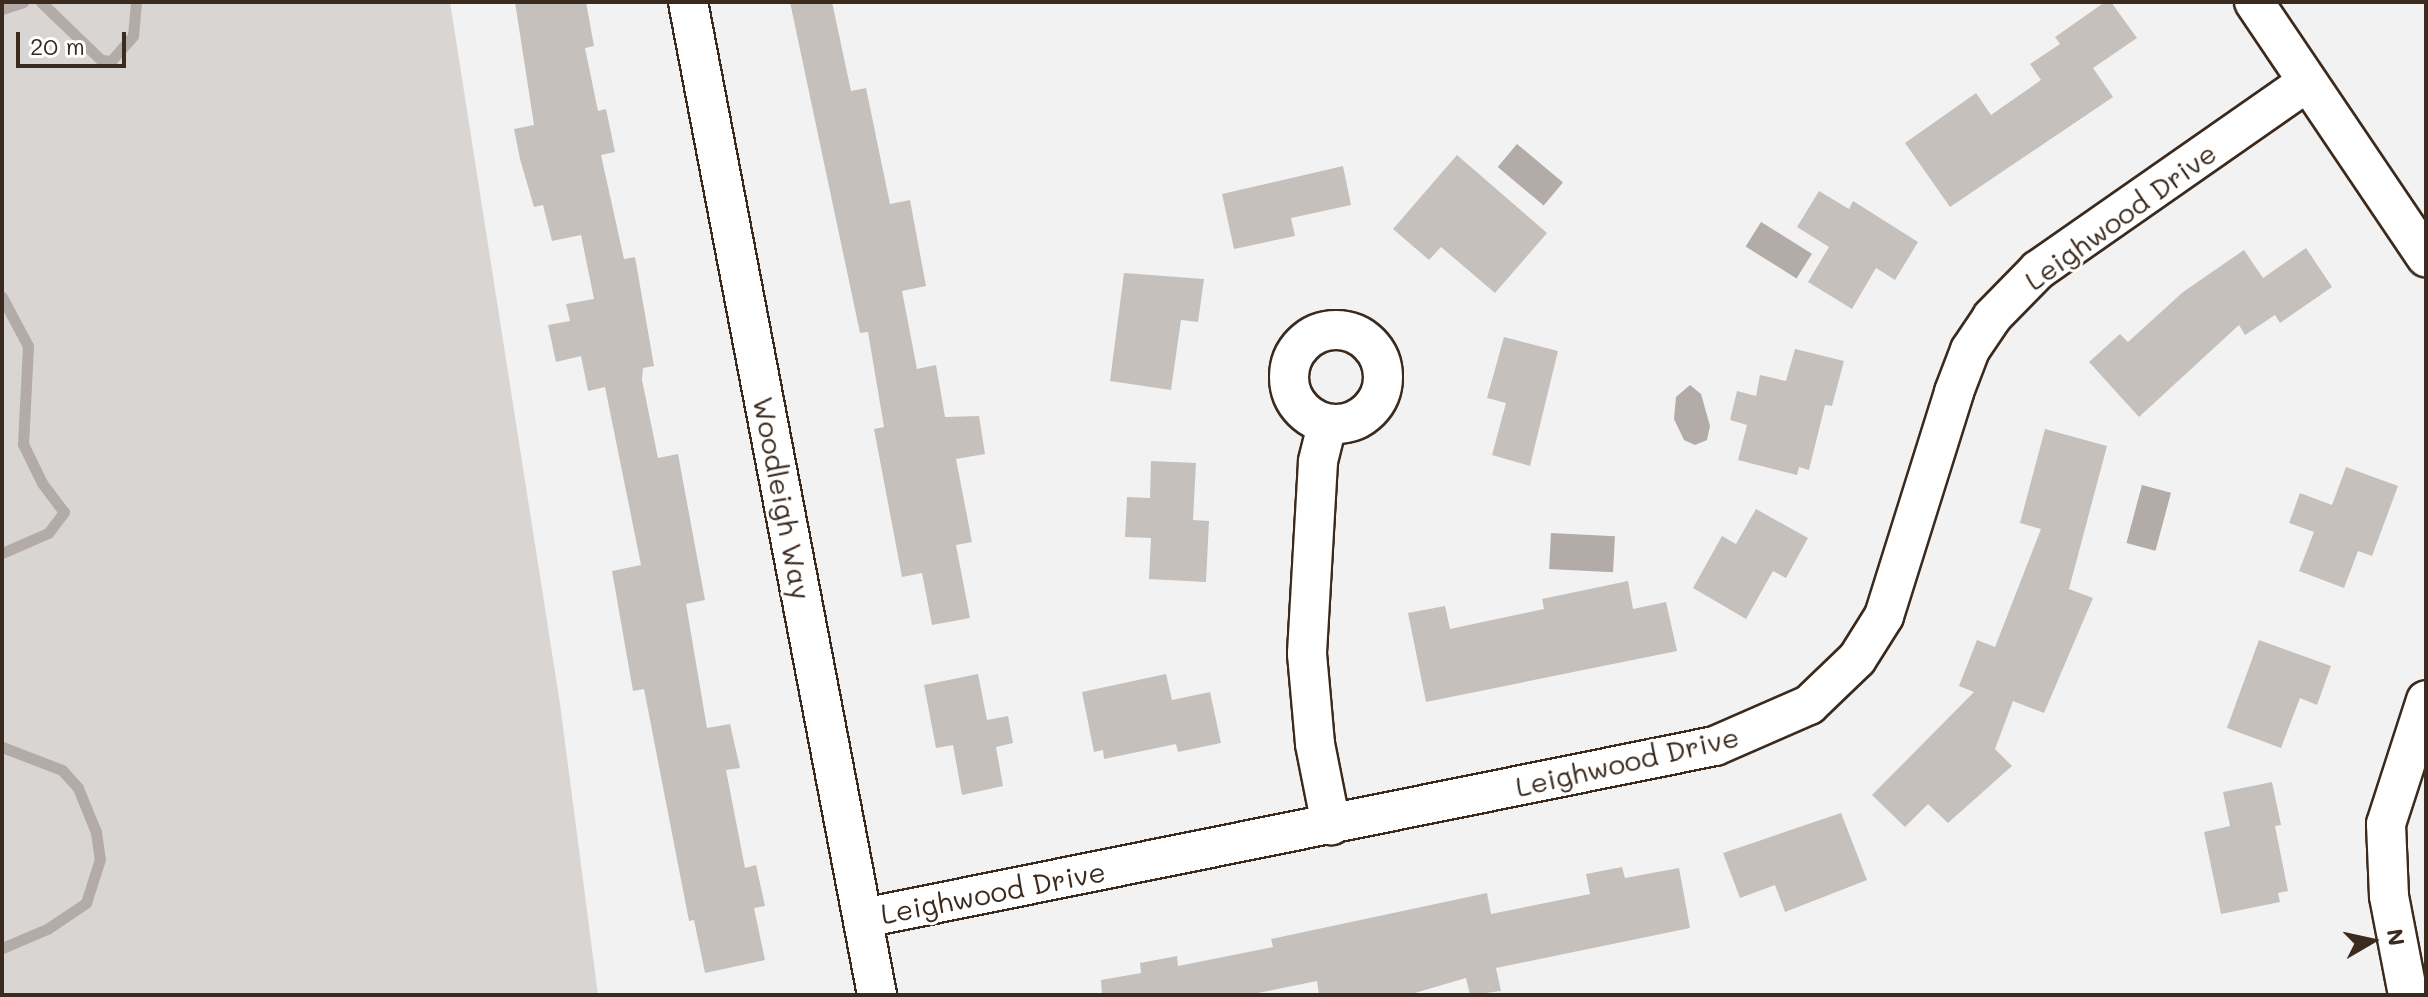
<!DOCTYPE html>
<html>
<head>
<meta charset="utf-8">
<style>
	body { margin:0 }
	#map { position:relative; width:2428px; height:997px; overflow:hidden; background:#f3f2f2; font-family:Mali,sans-serif }
	div>[style] { position:absolute }
	[style*='--x'] { left:calc(var(--x)*1px); top:calc(var(--y)*1px); width:calc(var(--w)*1px); rotate:calc(var(--a)*1deg) }
	.green>* { inset:0; background:#d8d5d2 }
	.water>* { inset:0; background:#b2aba7; transform-origin:0 0 }
	.stream>* { height:11px; margin:-5.5px; padding:0 5.5px; transform-origin:5.5px; border-radius:5.5px; background:#b2aba7 }
	.building>* { inset:0; background:#c6c0bd }
	.roads { filter:drop-shadow(2px 0 #3b2a1e) drop-shadow(-2px 0 #3b2a1e) drop-shadow(0 2px #3b2a1e) drop-shadow(0 -2px #3b2a1e) }
	.minor>* { height:38px; margin:-19px; padding:0 19px; transform-origin:19px; border-radius:19px; background:#fff }
	.minor>.ring { margin:-19px; padding:0; box-sizing:content-box; background:none; border:38px solid #fff; border-radius:50% }
	span { translate:-50% -50%; white-space:nowrap; text-align:center; line-height:1.15; -webkit-text-stroke:6px #fff; paint-order:stroke }
	.street-label { font-size:28px; color:#3b2a1e }
	.frame { position:absolute; inset:0; border:4px solid #3b2a1e; pointer-events:none }
	.north { position:absolute; left:2332px; top:901px; width:80px; height:80px; -webkit-text-stroke:6px #fff; paint-order:stroke; rotate:81deg; font-size:22px; font-weight:700; line-height:32px; text-align:center; color:#3b2a1e }
	.north::after { content:''; display:block; margin:auto; width:28px; height:36px; background:#3b2a1e; clip-path:polygon(50% 0,100% 100%,50% 72%,0 100%) }
	.scale { position:absolute; left:16px; top:32px; width:110px; height:36px; box-sizing:border-box; border:4px solid #3b2a1e; border-top:0; padding-left:10px; font-size:24px; line-height:28px; white-space:nowrap; color:#3b2a1e; -webkit-text-stroke:6px #fff; paint-order:stroke }
</style>
</head>
<body>
<div id="map">
	<div class="green">
		<div style="clip-path:polygon(2px 2px,450px 2px,560px 704px,598px 995px,2px 995px)"></div>
	</div>
	<div class="water">
		<div style="left:1517px;top:144px;width:60px;height:30px;rotate:40deg"></div>
		<div style="left:1761px;top:222px;width:60px;height:29px;rotate:32deg"></div>
		<div style="clip-path:polygon(1690px 385px,1701px 394px,1710px 426px,1707px 440px,1695px 445px,1684px 440px,1674px 419px,1676px 397px)"></div>
		<div style="left:2142px;top:485px;width:30px;height:60px;rotate:15deg"></div>
		<div style="left:1551px;top:533px;width:64px;height:36px;rotate:3deg"></div>
	</div>
	<div class="stream">
		<div style="--x:41;--y:2;--w:83;--a:44"></div>
		<div style="--x:101;--y:60;--w:10;--a:6"></div>
		<div style="--x:111;--y:61;--w:33;--a:-49"></div>
		<div style="--x:133;--y:36;--w:34;--a:-85"></div>
		<div style="--x:2;--y:9;--w:22;--a:-18"></div>
		<div style="--x:2;--y:297;--w:55;--a:62"></div>
		<div style="--x:28;--y:346;--w:98;--a:92.9"></div>
		<div style="--x:23;--y:444;--w:43;--a:64"></div>
		<div style="--x:42;--y:483;--w:36;--a:53"></div>
		<div style="--x:64;--y:512;--w:26;--a:127"></div>
		<div style="--x:48;--y:533;--w:50;--a:156.5"></div>
		<div style="--x:2;--y:747;--w:64;--a:21"></div>
		<div style="--x:62;--y:770;--w:24;--a:48"></div>
		<div style="--x:78;--y:788;--w:48;--a:67.8"></div>
		<div style="--x:96;--y:832;--w:27;--a:82"></div>
		<div style="--x:100;--y:859;--w:46;--a:107.7"></div>
		<div style="--x:86;--y:903;--w:47;--a:146.3"></div>
		<div style="--x:47;--y:929;--w:49;--a:157.1"></div>
	</div>
	<div class="building">
		<div style="clip-path:polygon(515px 2px,586px 2px,594px 46px,585px 48px,598px 111px,606px 109px,615px 152px,601px 155px,624px 259px,635px 257px,654px 366px,643px 368px,642px 380px,658px 458px,678px 454px,705px 600px,686px 604px,707px 728px,730px 724px,740px 768px,726px 770px,745px 868px,756px 865px,765px 906px,754px 908px,765px 960px,705px 973px,694px 920px,689px 921px,644px 689px,633px 691px,612px 571px,641px 565px,605px 387px,588px 391px,581px 356px,556px 362px,548px 325px,570px 321px,566px 304px,594px 299px,581px 235px,552px 241px,543px 205px,534px 207px,520px 159px,514px 129px,534px 125px)"></div>
		<div style="clip-path:polygon(790px 2px,832px 2px,851px 91px,866px 88px,890px 204px,910px 200px,926px 286px,902px 291px,917px 369px,936px 365px,945px 417px,979px 416px,985px 454px,956px 459px,972px 542px,956px 545px,970px 618px,932px 625px,922px 573px,902px 577px,874px 429px,884px 427px,868px 332px,860px 333px)"></div>
		<div style="clip-path:polygon(2105px 2px,2111px 2px,2137px 38px,2093px 68px,2113px 97px,1950px 207px,1905px 143px,1976px 93px,1991px 115px,2041px 80px,2030px 64px,2060px 44px,2055px 37px)"></div>
		<div style="clip-path:polygon(1457px 155px,1547px 233px,1495px 293px,1441px 247px,1429px 260px,1393px 229px)"></div>
		<div style="clip-path:polygon(1343px 166px,1351px 205px,1291px 218px,1295px 236px,1234px 249px,1222px 194px)"></div>
		<div style="clip-path:polygon(1819px 191px,1849px 209px,1853px 201px,1918px 242px,1895px 280px,1876px 268px,1852px 309px,1808px 282px,1829px 247px,1797px 227px)"></div>
		<div style="clip-path:polygon(2306px 248px,2332px 287px,2280px 323px,2275px 315px,2245px 335px,2239px 325px,2139px 417px,2089px 362px,2120px 334px,2128px 342px,2183px 292px,2244px 250px,2263px 278px)"></div>
		<div style="clip-path:polygon(1124px 273px,1204px 279px,1198px 322px,1181px 320px,1171px 390px,1110px 381px)"></div>
		<div style="clip-path:polygon(1504px 337px,1558px 351px,1530px 466px,1492px 455px,1506px 403px,1487px 398px)"></div>
		<div style="clip-path:polygon(1795px 349px,1844px 361px,1832px 406px,1825px 405px,1809px 470px,1799px 467px,1797px 475px,1738px 460px,1747px 425px,1730px 420px,1737px 391px,1756px 396px,1760px 375px,1786px 381px)"></div>
		<div style="clip-path:polygon(2045px 429px,2107px 446px,2069px 589px,2093px 598px,2044px 713px,2013px 701px,1995px 749px,2012px 766px,1948px 823px,1928px 804px,1905px 827px,1872px 795px,1974px 692px,1959px 686px,1977px 640px,1995px 647px,2041px 529px,2020px 523px)"></div>
		<div style="clip-path:polygon(1151px 461px,1196px 463px,1193px 520px,1209px 521px,1206px 582px,1149px 579px,1151px 538px,1125px 537px,1127px 497px,1150px 498px)"></div>
		<div style="clip-path:polygon(2346px 467px,2398px 486px,2372px 556px,2358px 551px,2344px 588px,2299px 571px,2314px 532px,2289px 523px,2300px 493px,2332px 505px)"></div>
		<div style="clip-path:polygon(1756px 509px,1808px 538px,1786px 578px,1773px 571px,1746px 619px,1693px 588px,1722px 536px,1736px 544px)"></div>
		<div style="clip-path:polygon(1628px 581px,1633px 609px,1666px 602px,1677px 651px,1426px 702px,1408px 613px,1445px 606px,1450px 629px,1544px 609px,1542px 599px)"></div>
		<div style="clip-path:polygon(2259px 640px,2331px 666px,2317px 705px,2300px 698px,2281px 748px,2227px 728px)"></div>
		<div style="clip-path:polygon(978px 674px,987px 720px,1008px 716px,1013px 743px,996px 747px,1003px 786px,962px 795px,953px 745px,936px 748px,924px 685px)"></div>
		<div style="clip-path:polygon(1166px 674px,1172px 700px,1210px 692px,1221px 743px,1178px 752px,1176px 744px,1104px 759px,1103px 750px,1094px 752px,1082px 692px)"></div>
		<div style="clip-path:polygon(2272px 782px,2281px 825px,2275px 826px,2288px 891px,2278px 893px,2280px 902px,2221px 914px,2204px 832px,2230px 826px,2223px 792px)"></div>
		<div style="clip-path:polygon(1841px 813px,1867px 880px,1785px 912px,1775px 885px,1740px 898px,1723px 853px)"></div>
		<div style="clip-path:polygon(1622px 867px,1625px 878px,1679px 868px,1690px 928px,1496px 968px,1501px 991px,1470px 995px,1466px 978px,1408px 995px,1319px 995px,1317px 981px,1248px 995px,1102px 995px,1101px 980px,1141px 973px,1140px 963px,1177px 956px,1178px 966px,1273px 947px,1271px 939px,1487px 893px,1491px 914px,1590px 894px,1586px 874px)"></div>
	</div>
	<div class="roads">
		<div class="minor">
			<div style="--x:688;--y:2;--w:1011;--a:79.22"></div>
			<div style="--x:2254;--y:2;--w:308;--a:56"></div>
			<div class="ring" style="left:1289px;top:330px;width:56px;height:56px"></div>
			<div style="--x:1327;--y:425;--w:38;--a:104"></div>
			<div style="--x:1318;--y:462;--w:192;--a:93.3"></div>
			<div style="--x:1307;--y:654;--w:90;--a:84.9"></div>
			<div style="--x:1315;--y:744;--w:83;--a:78.8"></div>
			<div style="--x:864;--y:918;--w:868;--a:-11.43"></div>
			<div style="--x:1715;--y:746;--w:103;--a:-23.6"></div>
			<div style="--x:1809;--y:705;--w:66;--a:-43.8"></div>
			<div style="--x:1857;--y:659;--w:51;--a:-57.9"></div>
			<div style="--x:1884;--y:616;--w:235;--a:-72.6"></div>
			<div style="--x:1954;--y:392;--w:45;--a:-69.1"></div>
			<div style="--x:1970;--y:350;--w:40;--a:-56"></div>
			<div style="--x:1992;--y:317;--w:66;--a:-45.6"></div>
			<div style="--x:2038;--y:270;--w:325;--a:-34.9"></div>
			<div style="--x:2408;--y:995;--w:101;--a:-100.9"></div>
			<div style="--x:2389;--y:896;--w:72;--a:-92.4"></div>
			<div style="--x:2386;--y:824;--w:130;--a:-72.1"></div>
		</div>
	</div>
	<div class="street-label">
		<span style="left:2120px;top:216px;rotate:-36deg">Leighwood Drive</span>
		<span style="left:783px;top:498px;rotate:79deg">Woodleigh Way</span>
		<span style="left:1627px;top:761px;rotate:-13deg">Leighwood Drive</span>
		<span style="left:993px;top:892px;rotate:-11deg">Leighwood Drive</span>
	</div>
	<div class="frame"></div>
	<div class="north">N</div>
	<div class="scale">20 m</div>
</div>
</body>
</html>
